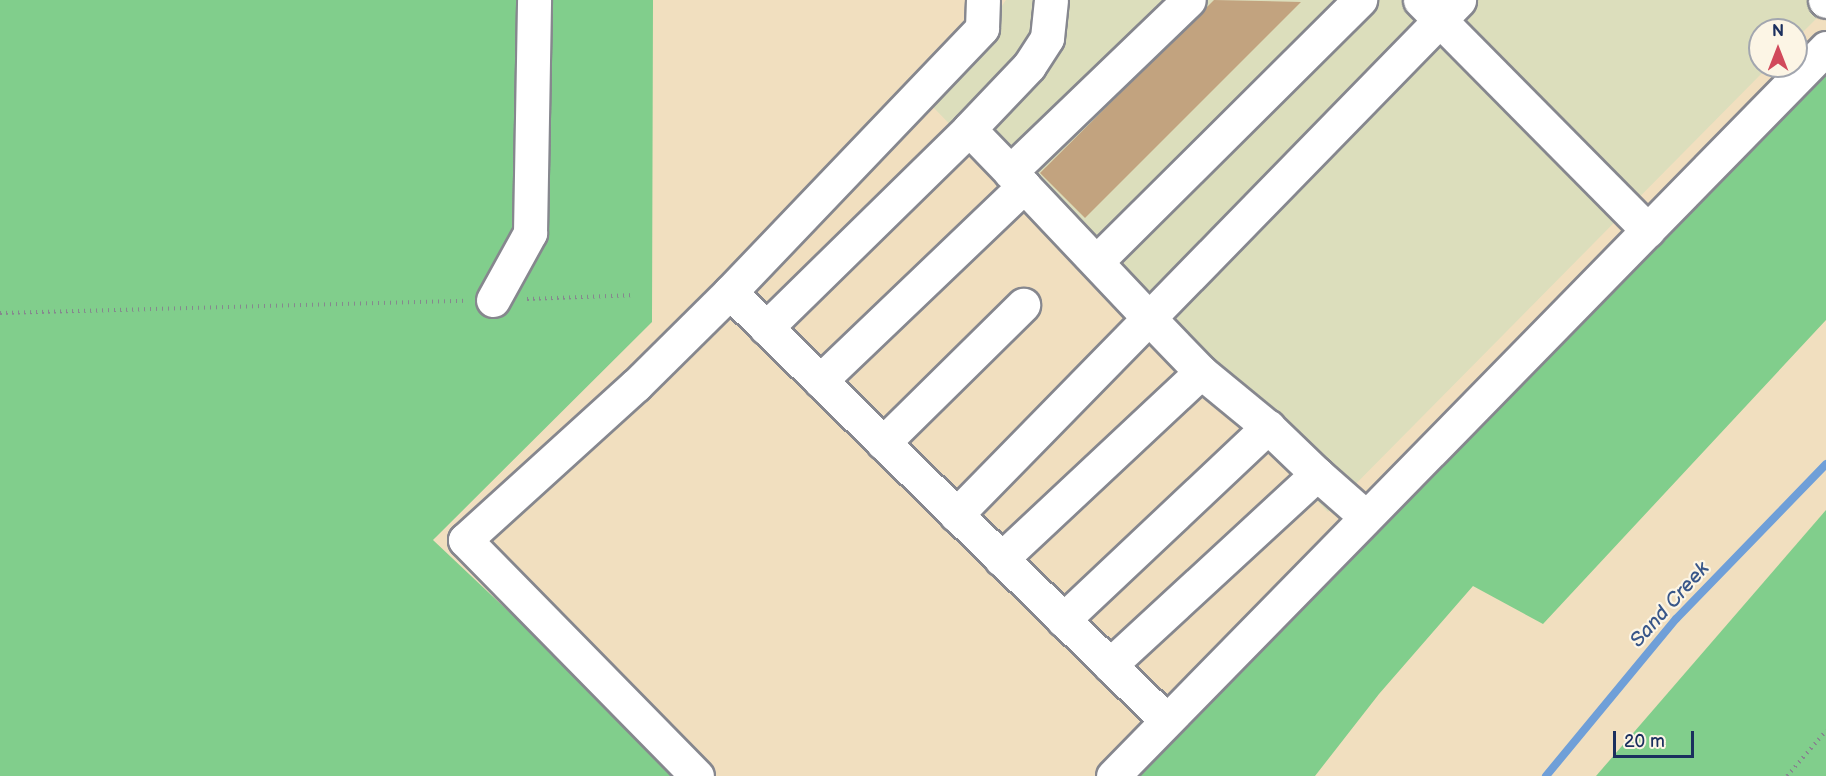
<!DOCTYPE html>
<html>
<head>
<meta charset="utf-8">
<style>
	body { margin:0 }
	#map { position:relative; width:1826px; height:776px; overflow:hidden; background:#f1dfbf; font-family:"Balsamiq Sans",sans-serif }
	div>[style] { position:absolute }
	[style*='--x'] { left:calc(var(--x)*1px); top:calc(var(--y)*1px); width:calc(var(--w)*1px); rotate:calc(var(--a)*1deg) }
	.built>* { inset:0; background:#dcdebc }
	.green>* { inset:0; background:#81ce8c }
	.stream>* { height:8px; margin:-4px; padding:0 4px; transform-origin:4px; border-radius:4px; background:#6f9fd8 }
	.building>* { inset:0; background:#c2a37f }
	.path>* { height:4px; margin-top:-2px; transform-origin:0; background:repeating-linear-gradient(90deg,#86878e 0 1.5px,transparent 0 6px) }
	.roads { filter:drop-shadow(2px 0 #86878e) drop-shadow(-2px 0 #86878e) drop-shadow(0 2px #86878e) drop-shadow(0 -2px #86878e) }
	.minor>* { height:33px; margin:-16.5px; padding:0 16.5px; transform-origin:16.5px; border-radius:16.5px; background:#fff }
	span { translate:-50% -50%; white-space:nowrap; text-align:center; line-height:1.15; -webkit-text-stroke:4.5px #fcf5e5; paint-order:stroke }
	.water-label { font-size:20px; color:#385689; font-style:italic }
	.north { position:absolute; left:1748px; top:18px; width:60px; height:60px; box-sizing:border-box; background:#fcf5e5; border:2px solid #a2a6af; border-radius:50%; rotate:0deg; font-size:16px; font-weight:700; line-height:24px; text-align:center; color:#1b2f5e }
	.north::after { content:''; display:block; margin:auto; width:21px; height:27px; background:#d1495b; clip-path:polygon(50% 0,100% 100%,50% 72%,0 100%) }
	.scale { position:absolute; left:1613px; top:731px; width:81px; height:27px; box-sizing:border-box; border:3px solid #1b2f5e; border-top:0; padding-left:8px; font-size:18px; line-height:21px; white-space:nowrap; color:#1b2f5e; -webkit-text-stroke:4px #fcf5e5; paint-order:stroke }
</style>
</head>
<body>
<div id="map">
	<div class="built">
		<div style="clip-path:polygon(1006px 0,1826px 0,1826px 9px,1796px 39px,1796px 30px,1760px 30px,1760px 66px,1769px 66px,1328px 512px,933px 107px)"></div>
	</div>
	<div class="green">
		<div style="clip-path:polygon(0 0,653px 0,652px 322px,433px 540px,683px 776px,0 776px)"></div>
		<div style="clip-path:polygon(1826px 48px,1826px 320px,1543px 624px,1473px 586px,1379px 694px,1315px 776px,1113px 776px)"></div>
		<div style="clip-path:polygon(1826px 510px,1826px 776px,1596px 776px)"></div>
	</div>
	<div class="stream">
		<div style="--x:1546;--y:776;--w:204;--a:-50.4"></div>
		<div style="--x:1676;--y:619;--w:216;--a:-45.9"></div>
	</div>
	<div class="building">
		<div style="clip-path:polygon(1214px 0,1301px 2px,1085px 218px,1040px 173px)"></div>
	</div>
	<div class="path">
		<div style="--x:527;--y:299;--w:108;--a:-2.1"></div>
		<div style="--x:0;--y:313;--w:466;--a:-1.5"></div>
		<div style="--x:1787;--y:776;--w:60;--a:-49.1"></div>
	</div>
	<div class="roads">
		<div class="minor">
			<div style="--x:1420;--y:0;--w:324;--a:45.3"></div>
			<div style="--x:1825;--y:0;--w:1;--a:45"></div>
			<div style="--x:969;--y:129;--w:87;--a:-46.4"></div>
			<div style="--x:1029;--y:66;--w:33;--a:-57"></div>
			<div style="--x:1047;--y:38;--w:38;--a:-84"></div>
			<div style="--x:1010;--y:172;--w:248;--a:-43.9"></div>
			<div style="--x:1024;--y:186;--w:182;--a:46.6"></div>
			<div style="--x:1149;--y:318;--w:444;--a:-45.7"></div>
			<div style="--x:1097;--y:261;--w:371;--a:-44.8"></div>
			<div style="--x:730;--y:292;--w:612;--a:44.47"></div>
			<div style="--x:493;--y:300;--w:77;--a:-61.1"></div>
			<div style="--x:530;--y:233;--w:233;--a:-89"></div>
			<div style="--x:766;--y:328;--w:284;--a:-44.4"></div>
			<div style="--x:969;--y:129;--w:79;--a:46"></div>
			<div style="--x:1024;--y:186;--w:282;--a:136.3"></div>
			<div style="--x:1201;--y:372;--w:87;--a:39.4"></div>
			<div style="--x:883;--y:443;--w:197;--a:-44.6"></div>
			<div style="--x:1317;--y:474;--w:65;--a:41.3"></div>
			<div style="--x:956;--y:515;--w:276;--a:-45.6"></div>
			<div style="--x:1149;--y:318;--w:75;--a:46.1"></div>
			<div style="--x:1201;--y:372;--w:274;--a:136.9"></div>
			<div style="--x:1063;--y:620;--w:282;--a:-43.3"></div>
			<div style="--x:1268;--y:427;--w:68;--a:43.8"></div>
			<div style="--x:1317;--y:474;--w:282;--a:137.3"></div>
			<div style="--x:697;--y:776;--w:331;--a:-134.5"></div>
			<div style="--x:465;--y:540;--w:231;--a:-42.2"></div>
			<div style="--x:636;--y:385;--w:132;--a:-44.7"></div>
			<div style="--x:730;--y:292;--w:365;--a:-46.3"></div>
			<div style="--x:982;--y:28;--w:28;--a:-88"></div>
			<div style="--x:1113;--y:776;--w:1019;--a:-45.6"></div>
		</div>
	</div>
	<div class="water-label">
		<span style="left:1670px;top:605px;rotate:-48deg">Sand Creek</span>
	</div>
	<div class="north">N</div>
	<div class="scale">20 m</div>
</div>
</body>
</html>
